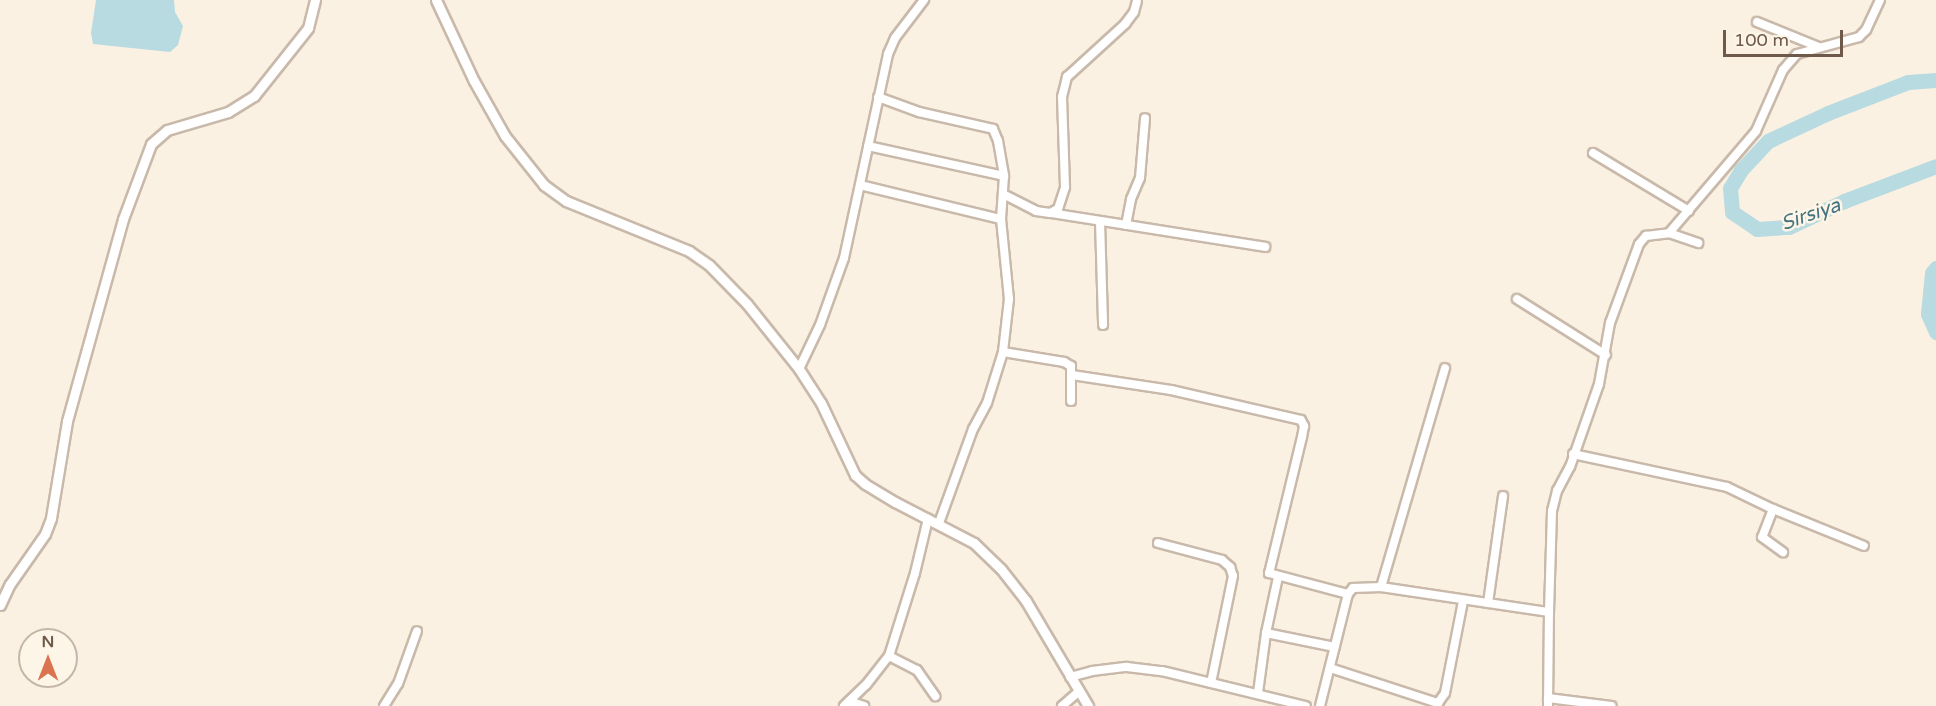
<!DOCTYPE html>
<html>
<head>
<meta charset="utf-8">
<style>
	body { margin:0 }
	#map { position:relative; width:1936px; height:706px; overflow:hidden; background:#faf1e2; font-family:"Varela Round",sans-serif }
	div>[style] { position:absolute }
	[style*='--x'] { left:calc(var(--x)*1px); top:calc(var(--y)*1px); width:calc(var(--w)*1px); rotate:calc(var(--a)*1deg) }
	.water>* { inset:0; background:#b8dae1 }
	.river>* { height:15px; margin:-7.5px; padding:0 7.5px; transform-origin:7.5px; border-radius:7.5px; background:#b8dae1 }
	.roads { filter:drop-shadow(2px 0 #c9b9aa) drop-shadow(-2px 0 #c9b9aa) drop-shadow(0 2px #c9b9aa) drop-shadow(0 -2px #c9b9aa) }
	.minor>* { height:8px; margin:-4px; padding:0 4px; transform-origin:4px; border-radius:4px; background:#fff }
	.tertiary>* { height:9px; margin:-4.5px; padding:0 4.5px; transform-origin:4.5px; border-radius:4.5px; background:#fff }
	span { translate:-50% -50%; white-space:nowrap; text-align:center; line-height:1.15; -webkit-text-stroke:5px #fdf5e7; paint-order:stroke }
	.water-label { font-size:20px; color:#477480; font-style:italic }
	.north { position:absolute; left:18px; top:628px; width:60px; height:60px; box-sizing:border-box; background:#fdf5e7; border:2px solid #c4b7a9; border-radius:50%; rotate:0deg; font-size:16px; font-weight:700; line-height:24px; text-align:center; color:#6f594b }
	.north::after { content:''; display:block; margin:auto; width:21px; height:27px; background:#da7450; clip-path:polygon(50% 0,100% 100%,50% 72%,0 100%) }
	.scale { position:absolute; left:1723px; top:30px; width:120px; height:27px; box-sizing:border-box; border:3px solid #6f594b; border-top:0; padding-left:8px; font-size:18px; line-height:21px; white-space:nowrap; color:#6f594b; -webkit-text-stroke:4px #fdf5e7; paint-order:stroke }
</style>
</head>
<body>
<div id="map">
	<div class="water">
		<div style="clip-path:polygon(96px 0,174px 0,175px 12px,183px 26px,178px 45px,170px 52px,93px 44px,91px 33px)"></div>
	</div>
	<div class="river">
		<div style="--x:1936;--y:80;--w:28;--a:176"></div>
		<div style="--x:1908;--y:82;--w:86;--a:158.8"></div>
		<div style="--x:1828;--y:113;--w:66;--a:155"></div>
		<div style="--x:1768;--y:141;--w:40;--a:133"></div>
		<div style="--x:1741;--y:170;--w:21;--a:121"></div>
		<div style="--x:1730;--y:188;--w:24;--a:85"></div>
		<div style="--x:1732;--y:212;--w:30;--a:34"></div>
		<div style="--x:1757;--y:229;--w:32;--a:-4"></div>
		<div style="--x:1789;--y:227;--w:61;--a:-25.3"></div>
		<div style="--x:1844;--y:201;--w:98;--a:-20.8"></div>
		<div style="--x:1936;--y:268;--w:6;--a:129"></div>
		<div style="--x:1932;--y:273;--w:41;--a:95.6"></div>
		<div style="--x:1928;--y:314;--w:20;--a:66"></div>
	</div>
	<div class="roads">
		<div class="minor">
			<div style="--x:1757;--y:22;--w:67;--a:22"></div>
			<div style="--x:878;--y:97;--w:44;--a:20.1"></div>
			<div style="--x:919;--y:112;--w:76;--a:12.9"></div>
			<div style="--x:993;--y:129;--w:13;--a:67"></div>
			<div style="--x:998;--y:141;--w:36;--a:80"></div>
			<div style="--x:868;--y:146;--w:139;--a:12.4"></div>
			<div style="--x:1004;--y:176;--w:43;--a:94"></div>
			<div style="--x:1001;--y:219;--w:80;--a:84.3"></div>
			<div style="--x:1009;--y:299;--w:53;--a:96.5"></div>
			<div style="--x:1003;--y:352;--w:53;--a:107.4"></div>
			<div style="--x:987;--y:403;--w:30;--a:118"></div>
			<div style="--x:973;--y:429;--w:100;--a:109.9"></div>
			<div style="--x:1593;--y:153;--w:112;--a:31.1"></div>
			<div style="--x:860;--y:185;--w:145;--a:13.6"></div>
			<div style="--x:1005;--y:195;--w:35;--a:27"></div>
			<div style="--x:1036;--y:211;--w:14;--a:8"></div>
			<div style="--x:1050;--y:213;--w:9;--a:-27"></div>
			<div style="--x:1058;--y:209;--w:23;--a:-72"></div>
			<div style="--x:1065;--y:187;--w:90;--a:-91.9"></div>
			<div style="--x:1062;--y:97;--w:21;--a:-76"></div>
			<div style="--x:1067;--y:77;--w:79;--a:-42.4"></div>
			<div style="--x:1125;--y:24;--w:15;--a:-53"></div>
			<div style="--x:1134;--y:12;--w:11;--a:-75"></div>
			<div style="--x:1051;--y:213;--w:217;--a:9"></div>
			<div style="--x:1100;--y:221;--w:104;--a:88.3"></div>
			<div style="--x:1126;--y:225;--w:26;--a:-79"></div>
			<div style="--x:1131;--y:199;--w:23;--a:-67"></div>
			<div style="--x:1140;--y:178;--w:60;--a:-85.2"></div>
			<div style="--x:1669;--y:233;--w:134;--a:-49.5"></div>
			<div style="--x:1756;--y:131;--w:67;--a:-66.1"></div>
			<div style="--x:1783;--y:70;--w:21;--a:-49"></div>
			<div style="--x:1797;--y:54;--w:64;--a:-15.3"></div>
			<div style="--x:1859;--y:37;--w:10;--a:-45"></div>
			<div style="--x:1866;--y:30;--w:33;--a:-65"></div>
			<div style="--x:1517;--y:299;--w:105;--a:32.2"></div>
			<div style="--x:1003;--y:352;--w:62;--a:9.3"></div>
			<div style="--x:1064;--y:362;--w:8;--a:30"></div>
			<div style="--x:1071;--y:366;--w:35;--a:90"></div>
			<div style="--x:799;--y:369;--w:49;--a:-64.5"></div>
			<div style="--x:820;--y:325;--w:71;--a:-70.3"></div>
			<div style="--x:844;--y:258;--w:209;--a:-77.8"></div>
			<div style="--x:888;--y:54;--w:17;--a:-66"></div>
			<div style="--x:895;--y:38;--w:48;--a:-52.7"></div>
			<div style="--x:1072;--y:375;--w:100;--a:8.6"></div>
			<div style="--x:1171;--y:390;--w:133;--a:13"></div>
			<div style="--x:1301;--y:420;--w:7;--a:63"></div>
			<div style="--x:1304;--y:426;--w:11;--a:100"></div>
			<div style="--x:1302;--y:437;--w:140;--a:103.6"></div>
			<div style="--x:1269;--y:573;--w:82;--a:14.9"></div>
			<div style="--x:1573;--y:454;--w:157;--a:12.1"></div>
			<div style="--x:1727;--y:487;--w:51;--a:25.6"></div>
			<div style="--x:1773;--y:509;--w:98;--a:22.1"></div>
			<div style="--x:1773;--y:509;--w:30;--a:111"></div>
			<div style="--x:1762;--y:537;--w:26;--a:36"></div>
			<div style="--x:1158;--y:543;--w:66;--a:14.9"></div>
			<div style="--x:1222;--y:560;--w:11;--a:41"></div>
			<div style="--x:1230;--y:567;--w:9;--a:72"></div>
			<div style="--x:1233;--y:576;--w:109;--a:101.6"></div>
			<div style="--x:1381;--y:587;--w:228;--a:-73.7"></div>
			<div style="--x:1488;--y:603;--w:108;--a:-82"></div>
			<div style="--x:1266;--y:633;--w:70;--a:11.5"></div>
			<div style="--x:889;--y:656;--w:31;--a:27"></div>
			<div style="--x:917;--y:670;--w:32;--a:55"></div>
			<div style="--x:1330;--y:668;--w:114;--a:18"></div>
			<div style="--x:1438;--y:703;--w:12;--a:-55"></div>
			<div style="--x:1445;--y:693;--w:94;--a:-78.9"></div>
			<div style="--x:1070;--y:677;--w:23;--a:-15"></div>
			<div style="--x:1092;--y:671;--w:35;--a:-7"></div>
			<div style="--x:1127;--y:667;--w:35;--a:7"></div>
			<div style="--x:1162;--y:671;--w:148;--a:13.7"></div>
			<div style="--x:1258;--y:693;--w:61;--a:-82.4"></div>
			<div style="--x:1266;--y:633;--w:57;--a:-77.9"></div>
			<div style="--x:1548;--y:698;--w:64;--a:7.2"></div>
			<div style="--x:849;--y:701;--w:16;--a:18"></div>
			<div style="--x:384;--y:706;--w:26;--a:-58"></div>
			<div style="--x:398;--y:684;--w:56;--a:-70.3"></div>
			<div style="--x:844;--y:706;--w:30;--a:-44"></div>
			<div style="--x:866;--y:685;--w:37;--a:-52"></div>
			<div style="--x:889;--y:656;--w:87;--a:-72.6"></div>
			<div style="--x:915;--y:573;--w:56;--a:-76.5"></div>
			<div style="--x:1062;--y:706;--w:23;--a:-41"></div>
			<div style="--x:1320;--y:706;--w:115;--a:-76"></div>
			<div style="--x:1348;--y:594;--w:8;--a:-50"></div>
			<div style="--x:1353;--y:588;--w:28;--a:-2"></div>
			<div style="--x:1381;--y:587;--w:170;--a:8.5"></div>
			<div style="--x:1549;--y:612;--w:101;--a:-88.3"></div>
			<div style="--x:1552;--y:511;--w:21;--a:-76"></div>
			<div style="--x:1557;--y:491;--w:27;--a:-62"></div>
			<div style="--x:1570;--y:467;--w:88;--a:-70.7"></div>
			<div style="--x:1599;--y:384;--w:62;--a:-79.8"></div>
			<div style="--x:1610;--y:323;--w:84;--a:-69.8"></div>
			<div style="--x:1639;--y:244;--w:11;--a:-49"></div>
			<div style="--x:1646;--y:236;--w:23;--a:-7"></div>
			<div style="--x:1669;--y:233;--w:31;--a:19"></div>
			<div style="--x:1548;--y:706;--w:94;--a:-89.4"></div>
		</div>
		<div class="tertiary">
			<div style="--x:436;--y:0;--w:89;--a:64.9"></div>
			<div style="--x:474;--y:81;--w:63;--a:60.6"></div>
			<div style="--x:505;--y:136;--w:63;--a:51.5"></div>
			<div style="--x:544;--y:185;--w:27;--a:36"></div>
			<div style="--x:566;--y:201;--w:133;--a:22.1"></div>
			<div style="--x:689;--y:251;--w:24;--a:35"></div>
			<div style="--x:709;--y:265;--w:54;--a:45.7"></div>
			<div style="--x:747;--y:304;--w:83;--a:51.3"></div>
			<div style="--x:799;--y:369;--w:40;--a:57.1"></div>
			<div style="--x:821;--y:403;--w:80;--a:64.7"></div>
			<div style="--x:855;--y:475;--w:13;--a:42"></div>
			<div style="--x:865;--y:484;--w:35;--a:31"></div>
			<div style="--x:895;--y:502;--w:89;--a:27.4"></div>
			<div style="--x:974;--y:543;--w:37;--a:44"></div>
			<div style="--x:1001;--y:569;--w:41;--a:52"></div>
			<div style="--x:1026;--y:601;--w:122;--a:59.4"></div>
			<div style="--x:0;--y:605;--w:23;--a:-65"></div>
			<div style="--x:10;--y:584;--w:61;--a:-55"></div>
			<div style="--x:45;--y:534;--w:17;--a:-69"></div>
			<div style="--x:51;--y:518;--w:98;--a:-80.6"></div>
			<div style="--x:67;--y:421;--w:210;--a:-74.5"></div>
			<div style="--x:123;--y:219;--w:80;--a:-69.5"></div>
			<div style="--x:151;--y:144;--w:21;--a:-41"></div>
			<div style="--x:167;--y:130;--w:64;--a:-16.4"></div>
			<div style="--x:228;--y:112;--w:31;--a:-32"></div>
			<div style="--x:254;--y:96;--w:87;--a:-51.5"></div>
			<div style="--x:308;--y:28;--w:29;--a:-76"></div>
		</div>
	</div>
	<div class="water-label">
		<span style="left:1811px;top:215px;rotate:-19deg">Sirsiya</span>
	</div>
	<div class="north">N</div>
	<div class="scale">100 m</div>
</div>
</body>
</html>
